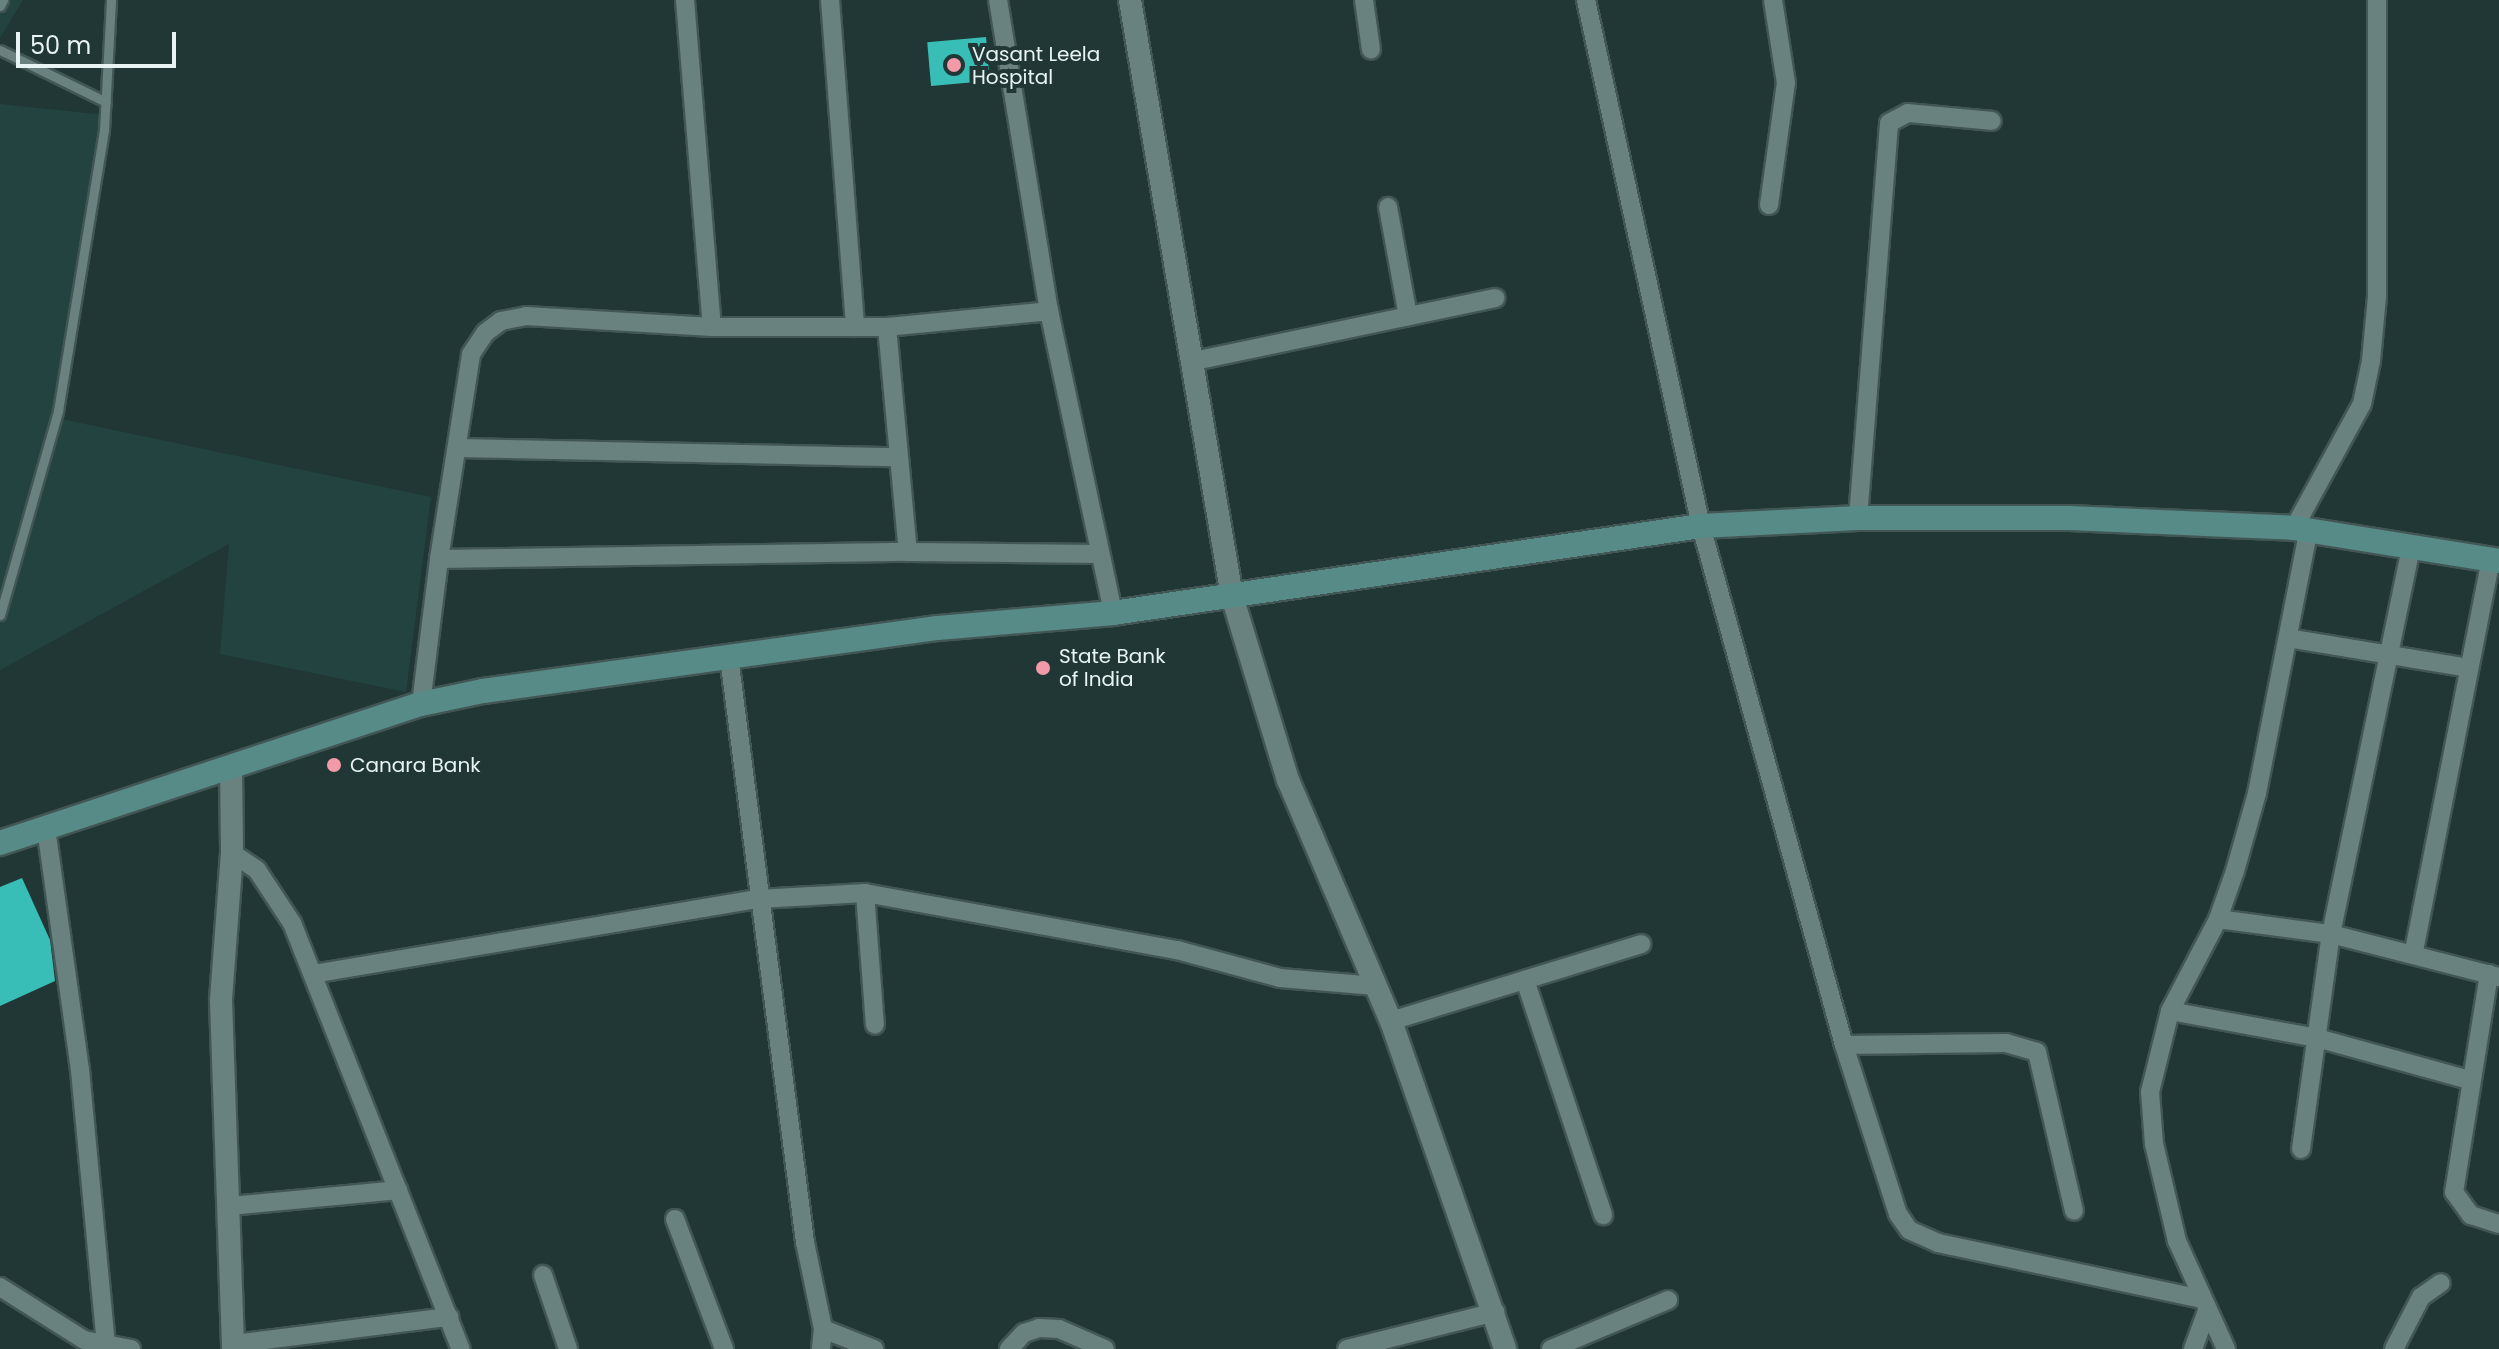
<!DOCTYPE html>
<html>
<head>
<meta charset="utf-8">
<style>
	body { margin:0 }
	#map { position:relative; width:2499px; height:1349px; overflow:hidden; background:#203735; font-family:Poppins,sans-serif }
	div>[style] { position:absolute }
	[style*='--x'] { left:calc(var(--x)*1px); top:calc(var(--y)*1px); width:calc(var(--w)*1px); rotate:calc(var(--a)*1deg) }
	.built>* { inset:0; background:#224340 }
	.building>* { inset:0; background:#38beb6; transform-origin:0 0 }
	.roads { filter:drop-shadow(2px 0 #425655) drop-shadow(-2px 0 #425655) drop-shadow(0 2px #425655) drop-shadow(0 -2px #425655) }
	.service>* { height:9px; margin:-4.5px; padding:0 4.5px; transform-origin:4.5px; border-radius:4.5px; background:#69817f }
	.minor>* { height:18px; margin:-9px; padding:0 9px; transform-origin:9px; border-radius:9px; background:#69817f }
	.tertiary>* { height:22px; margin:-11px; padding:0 11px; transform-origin:11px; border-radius:11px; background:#69817f }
	.secondary>* { height:24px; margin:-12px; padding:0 12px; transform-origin:12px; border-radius:12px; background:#578b87 }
	.dots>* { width:22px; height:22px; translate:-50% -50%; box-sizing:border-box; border:4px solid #203735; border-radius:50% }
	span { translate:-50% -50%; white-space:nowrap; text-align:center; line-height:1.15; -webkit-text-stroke:8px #203735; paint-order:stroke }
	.poi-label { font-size:20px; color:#e7f4f3 }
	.left { translate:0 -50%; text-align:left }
	.scale { position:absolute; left:16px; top:32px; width:160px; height:36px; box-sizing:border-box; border:4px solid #e7f4f3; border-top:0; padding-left:10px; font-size:24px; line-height:28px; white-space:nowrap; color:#e7f4f3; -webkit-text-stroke:6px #203735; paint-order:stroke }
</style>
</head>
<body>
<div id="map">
	<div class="built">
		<div style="clip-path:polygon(0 0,23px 0,0 38px)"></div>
		<div style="clip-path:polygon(0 104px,106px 115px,52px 417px,431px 497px,406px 692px,220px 654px,229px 544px,0 670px)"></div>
	</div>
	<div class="building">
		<div style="left:986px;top:37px;width:44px;height:59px;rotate:85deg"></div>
		<div style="clip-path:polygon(22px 878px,50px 940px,55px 981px,0 1006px,0 887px)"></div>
	</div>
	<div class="roads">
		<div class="service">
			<div style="--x:0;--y:6;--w:7;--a:-63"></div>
			<div style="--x:0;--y:50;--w:118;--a:26.1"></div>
			<div style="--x:0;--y:615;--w:212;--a:-74.1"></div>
			<div style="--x:58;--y:411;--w:285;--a:-80.7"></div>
			<div style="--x:104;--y:130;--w:130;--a:-86.9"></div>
		</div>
		<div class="minor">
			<div style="--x:685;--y:0;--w:328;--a:85.3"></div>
			<div style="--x:830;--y:0;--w:328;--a:85.6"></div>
			<div style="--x:998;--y:0;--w:315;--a:80.7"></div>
			<div style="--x:1049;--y:311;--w:309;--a:78"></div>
			<div style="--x:1364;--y:0;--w:50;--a:82"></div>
			<div style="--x:1586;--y:0;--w:538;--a:77.67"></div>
			<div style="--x:1701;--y:526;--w:538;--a:74.6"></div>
			<div style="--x:1844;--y:1045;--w:177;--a:72.3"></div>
			<div style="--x:1898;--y:1214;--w:19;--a:55"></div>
			<div style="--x:1909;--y:1230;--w:32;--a:24"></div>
			<div style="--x:1938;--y:1243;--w:269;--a:12"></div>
			<div style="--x:1769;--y:205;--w:123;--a:-82.1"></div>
			<div style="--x:1786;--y:83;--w:84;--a:-98.9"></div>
			<div style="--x:1388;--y:207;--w:111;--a:79.6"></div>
			<div style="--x:887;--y:327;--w:163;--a:-5.6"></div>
			<div style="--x:1194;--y:361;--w:308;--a:-11.8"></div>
			<div style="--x:457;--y:448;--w:441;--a:1.2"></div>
			<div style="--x:1858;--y:518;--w:396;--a:-85.5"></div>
			<div style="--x:1889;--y:123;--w:21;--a:-28"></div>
			<div style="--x:1908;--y:113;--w:84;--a:5.4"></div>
			<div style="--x:2294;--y:528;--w:141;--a:-61.3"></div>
			<div style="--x:2362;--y:404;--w:44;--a:-78.2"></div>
			<div style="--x:2371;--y:361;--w:65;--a:-84.7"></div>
			<div style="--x:2377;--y:296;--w:296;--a:-90"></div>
			<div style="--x:439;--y:559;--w:207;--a:-81.1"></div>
			<div style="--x:471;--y:354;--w:25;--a:-56"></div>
			<div style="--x:485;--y:333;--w:20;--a:-37"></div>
			<div style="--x:501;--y:321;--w:25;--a:-11"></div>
			<div style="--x:526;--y:316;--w:186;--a:3.4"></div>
			<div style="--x:712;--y:327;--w:175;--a:0"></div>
			<div style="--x:887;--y:327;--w:226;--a:84.7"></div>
			<div style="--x:2288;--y:638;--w:183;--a:9.4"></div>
			<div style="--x:729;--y:657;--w:590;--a:82.6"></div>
			<div style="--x:805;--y:1242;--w:89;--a:78.3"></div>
			<div style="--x:823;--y:1329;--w:20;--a:96"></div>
			<div style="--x:421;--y:704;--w:146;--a:-82.9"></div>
			<div style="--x:439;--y:559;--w:469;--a:-0.9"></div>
			<div style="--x:908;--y:552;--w:191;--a:0.6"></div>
			<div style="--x:46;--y:828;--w:244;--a:82"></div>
			<div style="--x:80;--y:1070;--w:277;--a:84.6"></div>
			<div style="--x:232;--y:853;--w:30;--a:34"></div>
			<div style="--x:257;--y:870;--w:64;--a:56.6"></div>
			<div style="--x:292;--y:923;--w:458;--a:68.4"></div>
			<div style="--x:865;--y:893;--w:132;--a:85.7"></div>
			<div style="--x:2218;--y:919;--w:114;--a:7.6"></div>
			<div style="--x:2331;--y:934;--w:173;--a:14.4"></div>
			<div style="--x:2414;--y:951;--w:399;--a:-78.9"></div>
			<div style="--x:313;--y:974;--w:451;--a:-9.6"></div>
			<div style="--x:758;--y:899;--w:107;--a:-3.2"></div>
			<div style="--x:865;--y:893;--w:317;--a:10.4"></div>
			<div style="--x:1177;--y:950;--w:107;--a:15.2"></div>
			<div style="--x:1280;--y:978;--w:96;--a:4.8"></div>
			<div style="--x:2489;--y:974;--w:221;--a:99.1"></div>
			<div style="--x:2454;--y:1192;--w:29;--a:54"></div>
			<div style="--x:2471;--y:1215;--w:29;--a:18"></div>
			<div style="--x:1525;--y:980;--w:248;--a:71.6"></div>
			<div style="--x:2170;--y:1011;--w:149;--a:10.4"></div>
			<div style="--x:2317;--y:1038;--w:158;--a:15.4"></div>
			<div style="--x:1391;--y:1021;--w:262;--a:-17.1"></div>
			<div style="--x:1844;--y:1045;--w:162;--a:-0.7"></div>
			<div style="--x:2006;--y:1043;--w:32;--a:16"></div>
			<div style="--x:2037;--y:1052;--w:163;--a:76.9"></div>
			<div style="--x:2301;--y:1149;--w:217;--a:-82.1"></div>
			<div style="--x:2331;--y:934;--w:395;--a:-78.3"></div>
			<div style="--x:230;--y:1206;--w:169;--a:-5.4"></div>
			<div style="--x:675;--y:1219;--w:139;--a:69.3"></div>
			<div style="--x:543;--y:1275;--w:78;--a:71.3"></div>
			<div style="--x:0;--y:1287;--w:99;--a:32.2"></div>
			<div style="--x:84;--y:1340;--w:48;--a:10.8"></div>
			<div style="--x:823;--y:1329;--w:55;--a:21.4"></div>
			<div style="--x:234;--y:1344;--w:217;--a:-7.2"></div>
			<div style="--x:1009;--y:1349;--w:22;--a:-47"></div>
			<div style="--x:1024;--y:1333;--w:16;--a:-18"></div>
			<div style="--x:1039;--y:1328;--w:20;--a:3"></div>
			<div style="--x:1059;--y:1329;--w:50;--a:23.5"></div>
			<div style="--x:1347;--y:1349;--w:153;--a:-14"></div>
			<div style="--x:1551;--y:1349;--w:127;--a:-22.7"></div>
			<div style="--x:2193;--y:1349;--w:40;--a:-69.8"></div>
			<div style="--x:2226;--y:1349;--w:119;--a:-114.4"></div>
			<div style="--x:2177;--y:1241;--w:100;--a:-103.3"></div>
			<div style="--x:2154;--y:1144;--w:52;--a:-94.4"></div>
			<div style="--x:2150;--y:1092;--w:83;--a:-76.1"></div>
			<div style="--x:2170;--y:1011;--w:104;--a:-62.4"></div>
			<div style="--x:2218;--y:919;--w:51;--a:-70.5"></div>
			<div style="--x:2235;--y:871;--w:81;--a:-74.2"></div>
			<div style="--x:2257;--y:793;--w:269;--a:-78.9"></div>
			<div style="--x:2394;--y:1349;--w:59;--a:-62.6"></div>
			<div style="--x:2421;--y:1297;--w:24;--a:-35"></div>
		</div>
		<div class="tertiary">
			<div style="--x:1130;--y:0;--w:605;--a:80.29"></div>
			<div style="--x:1232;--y:596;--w:192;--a:73.1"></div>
			<div style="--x:1288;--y:780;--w:262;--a:66.9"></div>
			<div style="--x:1391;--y:1021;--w:347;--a:70.8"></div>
			<div style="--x:231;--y:767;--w:86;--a:89.3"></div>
			<div style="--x:232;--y:853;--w:148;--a:94.3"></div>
			<div style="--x:221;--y:1001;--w:348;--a:88"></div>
		</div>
		<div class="secondary">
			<div style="--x:0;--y:843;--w:443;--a:-18.3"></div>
			<div style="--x:421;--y:704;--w:63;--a:-11.8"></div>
			<div style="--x:483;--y:691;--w:459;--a:-7.9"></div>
			<div style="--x:938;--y:628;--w:176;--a:-4.9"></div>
			<div style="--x:1113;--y:613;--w:594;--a:-8.42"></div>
			<div style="--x:1701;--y:526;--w:157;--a:-2.9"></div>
			<div style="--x:1858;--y:518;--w:211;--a:0"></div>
			<div style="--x:2069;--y:518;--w:225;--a:2.5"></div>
			<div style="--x:2294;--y:528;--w:208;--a:9.1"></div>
		</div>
	</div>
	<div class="dots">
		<div style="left:954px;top:65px;background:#f39aa9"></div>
		<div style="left:1043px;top:668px;background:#f39aa9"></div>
		<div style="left:334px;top:765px;background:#f39aa9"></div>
	</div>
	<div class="poi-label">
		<span class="left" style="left:972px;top:66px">Vasant Leela<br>Hospital</span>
		<span class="left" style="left:1059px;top:668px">State Bank<br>of India</span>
		<span class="left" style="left:350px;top:765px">Canara Bank</span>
	</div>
	<div class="scale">50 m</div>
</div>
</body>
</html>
